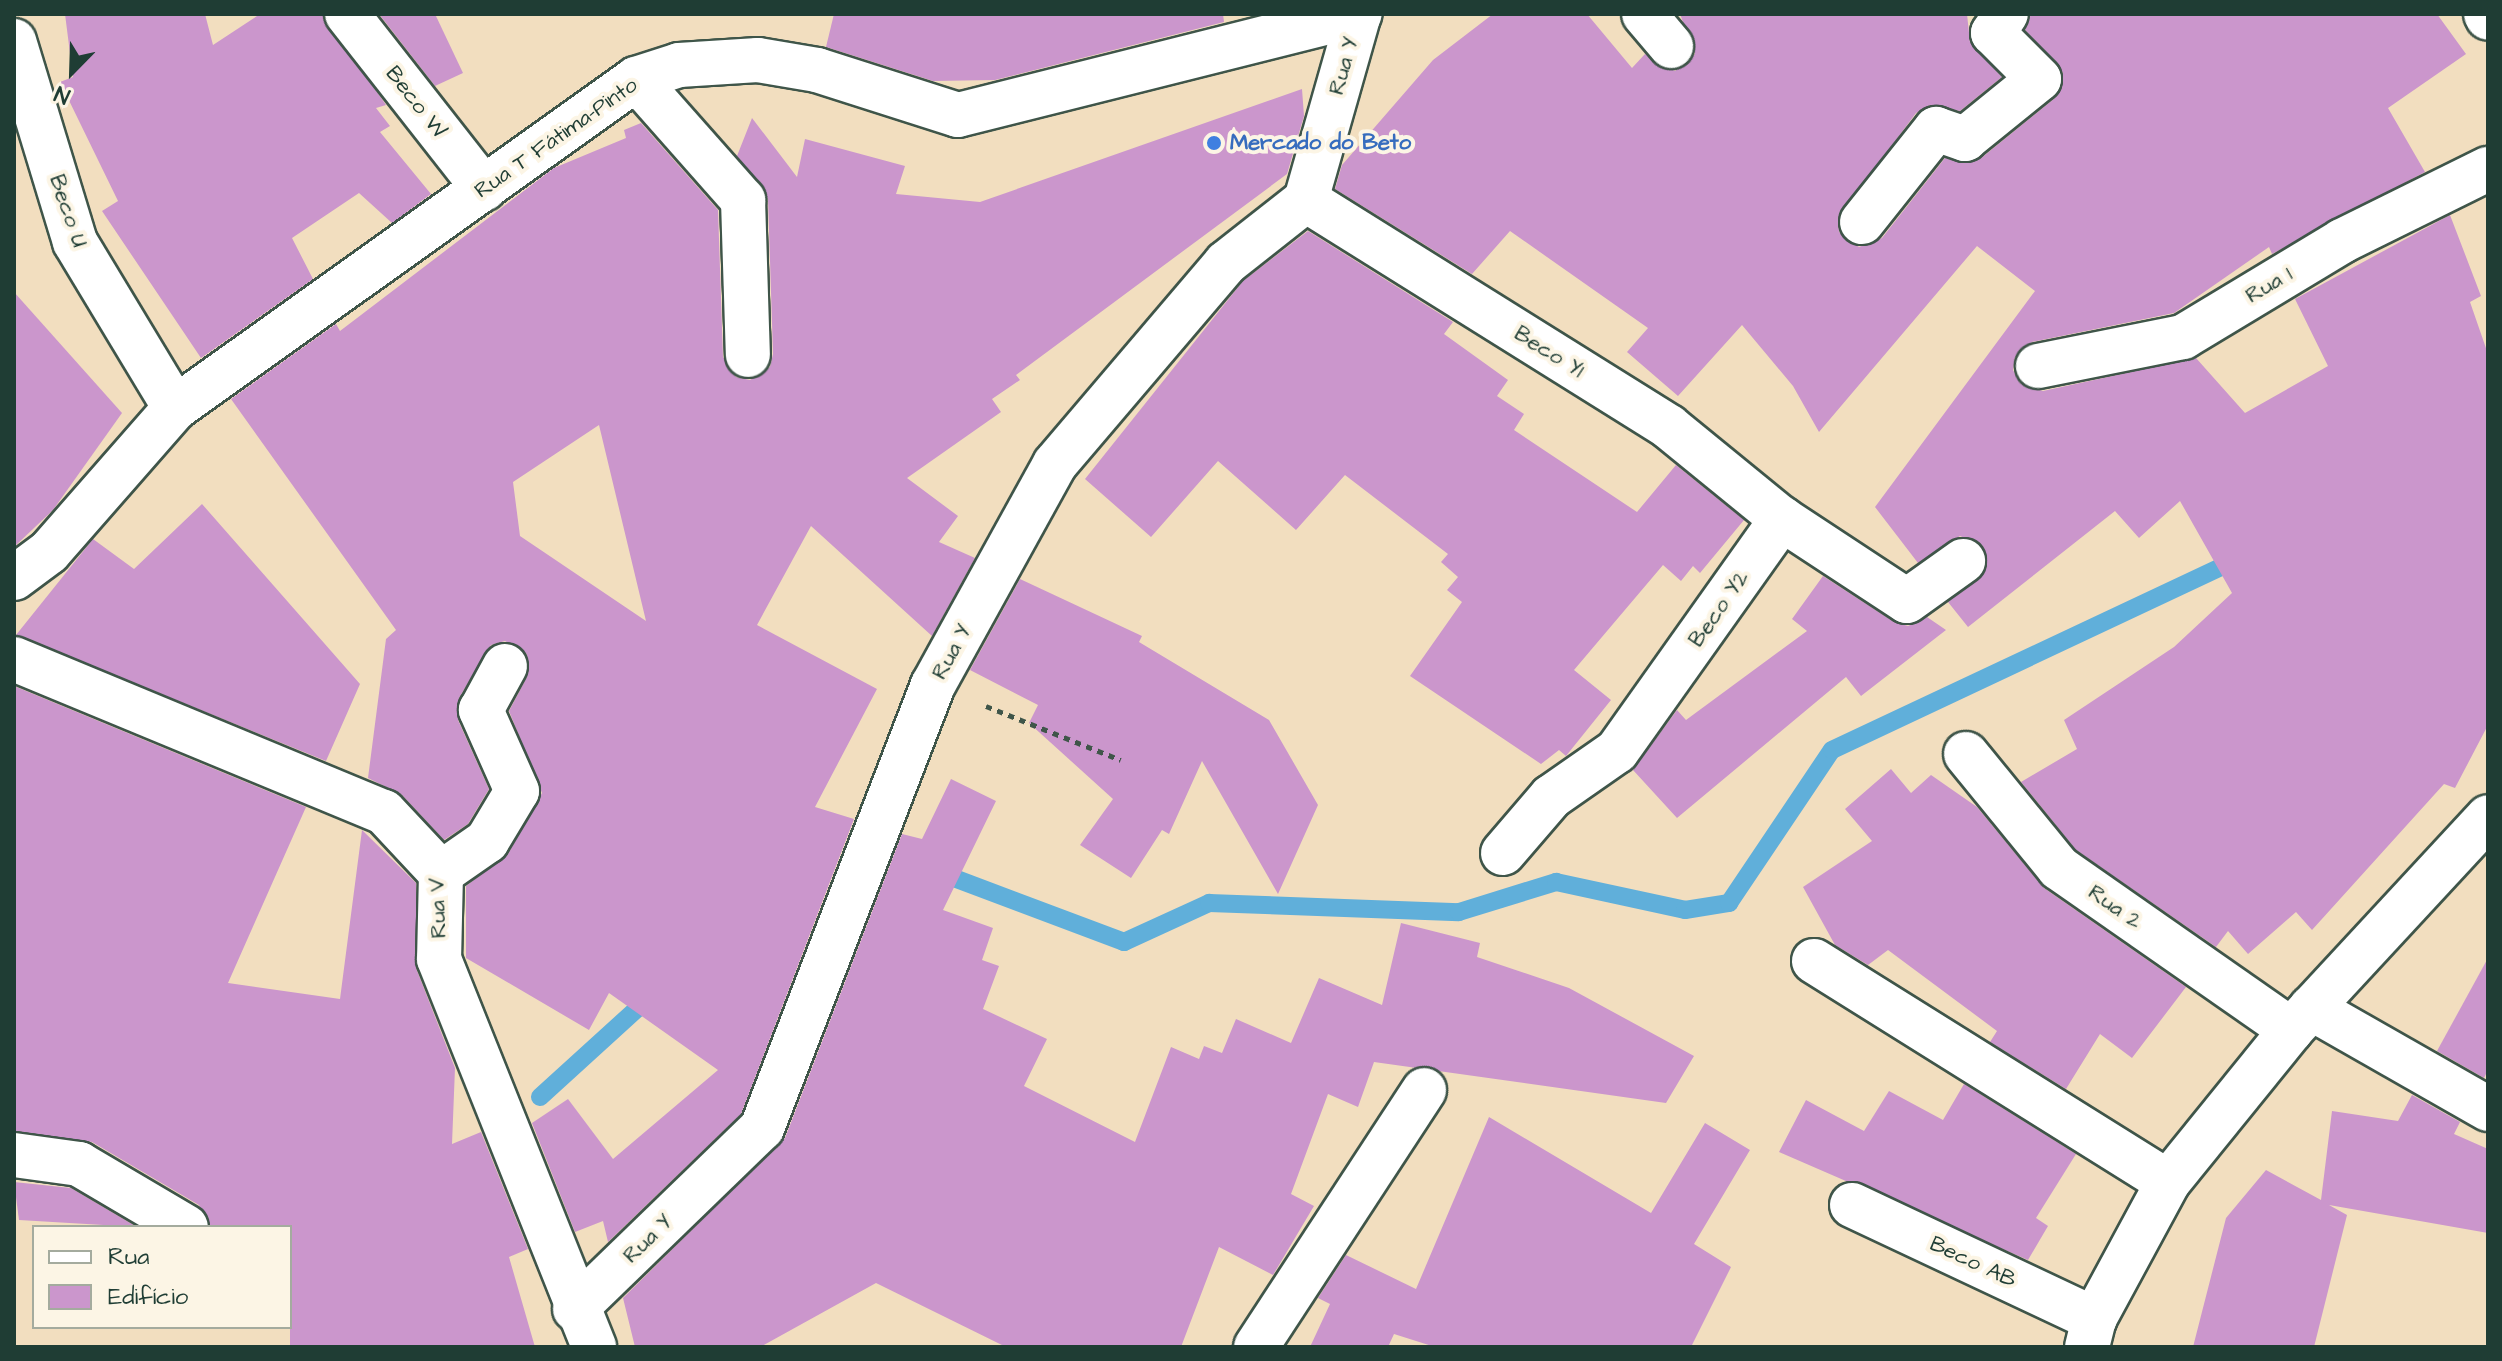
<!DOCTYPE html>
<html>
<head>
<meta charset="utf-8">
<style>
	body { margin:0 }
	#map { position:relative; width:2502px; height:1361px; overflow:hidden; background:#f2debf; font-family:"Architects Daughter",sans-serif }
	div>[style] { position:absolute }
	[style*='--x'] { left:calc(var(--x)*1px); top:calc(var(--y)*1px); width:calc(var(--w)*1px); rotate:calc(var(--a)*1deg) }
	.stream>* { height:18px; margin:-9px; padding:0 9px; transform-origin:9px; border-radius:9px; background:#60afda }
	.building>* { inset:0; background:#cb96cc }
	.path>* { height:5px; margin-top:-2.5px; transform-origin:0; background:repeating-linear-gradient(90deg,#3f5549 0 6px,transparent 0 12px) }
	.roads { filter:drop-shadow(2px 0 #3f5549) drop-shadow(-2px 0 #3f5549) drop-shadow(0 2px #3f5549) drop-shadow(0 -2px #3f5549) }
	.minor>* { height:44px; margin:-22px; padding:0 22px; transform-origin:22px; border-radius:22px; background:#fff }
	.dots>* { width:22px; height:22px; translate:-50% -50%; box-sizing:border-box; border:4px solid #fcf5e5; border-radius:50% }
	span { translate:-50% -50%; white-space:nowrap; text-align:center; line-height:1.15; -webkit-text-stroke:8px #fcf5e5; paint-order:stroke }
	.street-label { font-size:22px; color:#1f3d34 }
	.shop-label { font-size:22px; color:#366cbe; font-weight:700 }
	.left { translate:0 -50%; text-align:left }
	.frame { position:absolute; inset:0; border:16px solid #1f3d34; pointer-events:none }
	.legend { position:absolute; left:32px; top:1225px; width:260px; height:104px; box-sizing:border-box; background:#fcf5e5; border:2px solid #a4ab9e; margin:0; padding:10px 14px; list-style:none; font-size:24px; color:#1f3d34 }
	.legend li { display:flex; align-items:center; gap:16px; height:40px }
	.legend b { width:40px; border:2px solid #a4ab9e }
	.north { position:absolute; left:32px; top:32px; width:80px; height:80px; -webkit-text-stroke:6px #fcf5e5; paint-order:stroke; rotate:203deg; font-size:22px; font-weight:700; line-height:32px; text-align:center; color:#1f3d34 }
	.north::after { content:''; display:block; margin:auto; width:28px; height:36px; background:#1f3d34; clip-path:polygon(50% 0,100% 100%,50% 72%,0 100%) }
</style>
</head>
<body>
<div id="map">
	<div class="stream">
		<div style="--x:938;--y:872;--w:199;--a:20.6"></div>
		<div style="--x:1124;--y:942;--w:94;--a:-24.6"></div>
		<div style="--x:1209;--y:903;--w:250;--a:2.1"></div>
		<div style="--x:1459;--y:912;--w:102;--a:-17.2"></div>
		<div style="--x:1556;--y:882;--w:132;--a:12.2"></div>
		<div style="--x:1685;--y:910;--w:45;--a:-9"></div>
		<div style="--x:1729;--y:903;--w:184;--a:-56.1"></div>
		<div style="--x:1832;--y:750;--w:449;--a:-25.2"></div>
		<div style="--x:540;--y:1097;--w:150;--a:-42.3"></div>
	</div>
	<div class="building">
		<div style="clip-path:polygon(65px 14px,205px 14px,213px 45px,260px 14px,323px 14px,386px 105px,376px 108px,390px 126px,380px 132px,431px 194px,392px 223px,359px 193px,292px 238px,313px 279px,201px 358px,102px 211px,118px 201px,60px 82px,73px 77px)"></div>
		<div style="clip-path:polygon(379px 14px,435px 14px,463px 73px,435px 86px)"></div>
		<div style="clip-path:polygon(834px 14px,1223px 14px,1224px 22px,995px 80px,933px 81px,826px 47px)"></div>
		<div style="clip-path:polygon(1493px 14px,1587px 14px,1632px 68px,1645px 54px,1675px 71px,1695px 54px,1680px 14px,1967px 14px,1970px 42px,2002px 77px,1960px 111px,1930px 105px,1916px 113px,1838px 218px,1839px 232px,1859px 247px,1882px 238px,1945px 158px,1980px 159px,2055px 98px,2063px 73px,2025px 30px,2031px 14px,2437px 14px,2466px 54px,2388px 108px,2425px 172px,2272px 254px,2269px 247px,2174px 313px,2032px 342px,2015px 357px,2013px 370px,2020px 383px,2043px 391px,2196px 358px,2245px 413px,2328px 366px,2295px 299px,2450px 215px,2481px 296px,2470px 302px,2488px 354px,2488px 725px,2455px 788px,2444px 784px,2312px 930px,2296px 912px,2248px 954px,2228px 931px,2216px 947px,2076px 850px,2021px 782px,2077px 749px,2064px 720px,2174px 647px,2232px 593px,2180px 501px,2139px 538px,2115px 511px,1968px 627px,1948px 602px,1985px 572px,1983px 546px,1960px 536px,1918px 563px,1875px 507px,2035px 291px,1977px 246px,1819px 432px,1793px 386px,1742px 325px,1678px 396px,1627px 352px,1648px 328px,1510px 231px,1472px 274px,1335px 189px,1342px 165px,1433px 60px)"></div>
		<div style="clip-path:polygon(evenodd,1302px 89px,1304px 116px,1287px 174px,1016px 375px,1020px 380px,992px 399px,1001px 412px,907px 478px,958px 516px,939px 542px,975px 558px,932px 636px,811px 526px,757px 625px,877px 689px,815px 807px,854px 819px,741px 1114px,608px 1242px,603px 1221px,575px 1232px,532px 1123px,568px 1099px,613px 1159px,718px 1070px,609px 993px,589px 1030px,466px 958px,466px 886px,508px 854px,542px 793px,509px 711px,527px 677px,527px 654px,505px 641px,491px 645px,459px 698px,458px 720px,489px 789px,468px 824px,444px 840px,402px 795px,368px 778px,386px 639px,396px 630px,231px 399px,336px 324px,340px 331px,554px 168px,626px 138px,624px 130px,641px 123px,718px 210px,723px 357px,736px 377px,750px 380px,770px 367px,773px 354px,768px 199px,737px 156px,752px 118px,797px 177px,805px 139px,905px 166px,896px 194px,980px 202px,1302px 89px,599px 425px,646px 621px,520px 536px,513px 482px,599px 425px)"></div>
		<div style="clip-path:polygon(1308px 231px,1453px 322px,1444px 334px,1508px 380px,1497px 396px,1524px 414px,1514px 430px,1637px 512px,1676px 465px,1744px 520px,1700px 573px,1693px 566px,1681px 581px,1663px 565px,1574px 670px,1611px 700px,1566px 756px,1559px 750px,1541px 764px,1410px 676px,1462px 602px,1447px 590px,1458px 577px,1441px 562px,1448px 554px,1345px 475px,1296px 530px,1218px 461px,1151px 537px,1085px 479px,1243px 281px)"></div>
		<div style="clip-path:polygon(14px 292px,122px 413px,53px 510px,14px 547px)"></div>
		<div style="clip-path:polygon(202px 504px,360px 684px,326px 761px,16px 635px,93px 539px,134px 569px)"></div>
		<div style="clip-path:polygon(1823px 576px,1894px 622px,1908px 626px,1927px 617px,1946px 630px,1861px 696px,1846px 677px,1677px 818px,1633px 770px,1677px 710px,1686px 720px,1807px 631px,1792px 619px)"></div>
		<div style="clip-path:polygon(1020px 579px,1142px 636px,1139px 642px,1269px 720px,1318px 805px,1278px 894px,1202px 761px,1169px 834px,1162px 830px,1131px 878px,1080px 845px,1113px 799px,1029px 723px,1038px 705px,970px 670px)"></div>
		<div style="clip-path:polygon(14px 686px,306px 807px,228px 983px,340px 999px,362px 830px,416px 883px,416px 968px,455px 1068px,452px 1144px,481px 1132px,528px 1249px,509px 1257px,535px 1347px,290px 1347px,290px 1227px,211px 1227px,199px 1205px,92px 1142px,14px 1131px)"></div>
		<div style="clip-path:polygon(1891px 769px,1911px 793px,1931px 775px,1977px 807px,2044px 888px,2186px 987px,2132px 1058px,2100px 1034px,2066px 1089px,1990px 1042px,1997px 1031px,1888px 950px,1868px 965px,1835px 945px,1803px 887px,1872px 841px,1845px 809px)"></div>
		<div style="clip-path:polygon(951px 779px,996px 801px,943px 910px,993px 928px,982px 960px,999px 966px,983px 1009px,1047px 1039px,1024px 1086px,1135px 1142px,1171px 1047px,1199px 1059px,1204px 1046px,1222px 1053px,1236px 1019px,1291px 1043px,1319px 978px,1382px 1005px,1401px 923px,1480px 943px,1477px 957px,1569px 988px,1694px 1056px,1666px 1103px,1374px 1062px,1358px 1107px,1328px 1094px,1291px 1194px,1314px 1206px,1273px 1275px,1219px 1247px,1181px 1347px,1006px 1347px,876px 1283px,760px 1347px,635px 1347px,623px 1298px,785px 1138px,902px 834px,922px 839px)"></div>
		<div style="clip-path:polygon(2488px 958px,2488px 1070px,2484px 1078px,2437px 1051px)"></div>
		<div style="clip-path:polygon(1964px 1084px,2076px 1154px,2036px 1218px,2048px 1226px,2028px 1260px,1779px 1152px,1806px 1100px,1864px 1131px,1889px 1091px,1943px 1120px)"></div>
		<div style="clip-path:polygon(2412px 1095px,2460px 1122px,2454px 1134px,2488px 1149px,2488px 1233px,2329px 1205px,2347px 1215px,2314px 1347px,2193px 1347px,2226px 1218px,2266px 1170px,2321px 1200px,2332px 1111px,2398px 1121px)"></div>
		<div style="clip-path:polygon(1489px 1117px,1651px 1213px,1705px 1123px,1750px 1150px,1694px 1244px,1731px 1267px,1691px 1347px,1435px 1347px,1394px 1334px,1388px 1347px,1310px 1347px,1330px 1304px,1318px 1298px,1346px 1255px,1416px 1289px)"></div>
		<div style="clip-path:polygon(14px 1182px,71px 1188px,137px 1227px,19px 1220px)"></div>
	</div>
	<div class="path">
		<div style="--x:986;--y:706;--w:145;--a:21.8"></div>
	</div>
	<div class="roads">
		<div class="minor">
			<div style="--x:347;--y:14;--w:222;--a:51.9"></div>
			<div style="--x:1644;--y:14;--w:42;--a:49.8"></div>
			<div style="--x:2486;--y:14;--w:4;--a:63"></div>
			<div style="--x:14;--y:41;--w:210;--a:73.1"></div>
			<div style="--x:75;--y:242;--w:194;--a:58.9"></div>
			<div style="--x:636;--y:79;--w:162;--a:48.5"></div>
			<div style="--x:743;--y:200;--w:155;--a:88.2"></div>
			<div style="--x:1306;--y:200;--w:428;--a:32"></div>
			<div style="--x:1669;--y:427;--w:146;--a:39.2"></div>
			<div style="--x:1782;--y:519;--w:149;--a:33.3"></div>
			<div style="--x:1907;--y:601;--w:69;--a:-35.5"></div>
			<div style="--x:1862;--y:222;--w:119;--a:-51.5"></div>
			<div style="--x:1936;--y:129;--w:31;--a:19"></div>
			<div style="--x:1965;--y:139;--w:95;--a:-39"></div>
			<div style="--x:2039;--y:79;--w:65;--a:-135"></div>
			<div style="--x:1993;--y:33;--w:23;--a:-56"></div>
			<div style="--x:2038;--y:366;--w:148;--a:-11.3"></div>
			<div style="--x:2183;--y:337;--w:186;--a:-31.1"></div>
			<div style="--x:2342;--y:241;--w:163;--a:-26.3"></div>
			<div style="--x:14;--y:578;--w:44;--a:-36.6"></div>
			<div style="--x:49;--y:552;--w:191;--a:-48.8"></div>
			<div style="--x:175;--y:408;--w:566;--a:-35.51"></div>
			<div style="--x:636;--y:79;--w:45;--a:-18"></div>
			<div style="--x:679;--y:65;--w:79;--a:-3.6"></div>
			<div style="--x:758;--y:60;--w:60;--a:9.6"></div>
			<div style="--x:817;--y:70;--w:148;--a:17.7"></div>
			<div style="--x:958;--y:115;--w:414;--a:-14.1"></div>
			<div style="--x:14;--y:659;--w:400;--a:22.5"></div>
			<div style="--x:384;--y:812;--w:83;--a:46.9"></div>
			<div style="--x:441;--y:873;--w:86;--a:91.3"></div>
			<div style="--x:439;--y:959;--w:418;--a:68.2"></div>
			<div style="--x:1966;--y:754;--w:147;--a:50.8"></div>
			<div style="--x:2059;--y:868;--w:283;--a:34.9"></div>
			<div style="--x:1503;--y:853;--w:74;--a:-49.4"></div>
			<div style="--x:1551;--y:797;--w:80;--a:-34.9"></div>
			<div style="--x:1617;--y:751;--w:285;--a:-54.6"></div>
			<div style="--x:441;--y:873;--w:56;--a:-34.8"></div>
			<div style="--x:487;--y:841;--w:58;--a:-59"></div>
			<div style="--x:517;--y:791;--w:89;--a:-114"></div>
			<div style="--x:481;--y:710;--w:50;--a:-61.4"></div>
			<div style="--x:1814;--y:961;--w:417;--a:32"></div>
			<div style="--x:2311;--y:1008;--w:204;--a:29.7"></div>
			<div style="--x:14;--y:1155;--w:66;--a:7.9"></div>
			<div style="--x:79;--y:1164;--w:124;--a:30.5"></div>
			<div style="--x:1852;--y:1205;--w:268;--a:25.2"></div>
			<div style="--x:575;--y:1309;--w:260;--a:-44.1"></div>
			<div style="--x:762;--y:1128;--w:475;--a:-68.9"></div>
			<div style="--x:933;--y:685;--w:252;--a:-61.1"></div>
			<div style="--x:1055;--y:464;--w:264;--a:-49.6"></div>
			<div style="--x:1226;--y:263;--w:102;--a:-38.2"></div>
			<div style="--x:1306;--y:200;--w:193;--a:-74.1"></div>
			<div style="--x:1256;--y:1347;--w:307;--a:-56.8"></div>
			<div style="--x:2087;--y:1347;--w:29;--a:-76"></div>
			<div style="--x:2094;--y:1319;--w:156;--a:-61.6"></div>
			<div style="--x:2168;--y:1182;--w:196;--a:-51"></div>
			<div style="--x:2291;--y:1030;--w:290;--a:-47.2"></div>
		</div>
	</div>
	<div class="dots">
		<div style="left:1214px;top:143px;background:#3f7fe0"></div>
	</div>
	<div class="street-label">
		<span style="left:1344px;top:66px;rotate:-74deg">Rua Y</span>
		<span style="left:416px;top:102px;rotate:52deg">Beco W</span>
		<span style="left:556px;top:138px;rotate:-35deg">Rua T Fátima-Pinto</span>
		<span style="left:68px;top:211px;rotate:71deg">Beco U</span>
		<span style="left:2269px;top:285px;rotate:-31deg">Rua 1</span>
		<span style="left:1549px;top:352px;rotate:32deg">Beco Y1</span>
		<span style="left:1719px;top:609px;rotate:-55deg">Beco Y2</span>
		<span style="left:952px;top:652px;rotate:-61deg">Rua Y</span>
		<span style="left:2115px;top:907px;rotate:35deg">Rua 2</span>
		<span style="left:438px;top:908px;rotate:-92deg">Rua V</span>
		<span style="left:648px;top:1239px;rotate:-44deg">Rua Y</span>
		<span style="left:1973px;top:1262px;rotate:25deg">Beco AB</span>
	</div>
	<div class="shop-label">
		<span class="left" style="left:1230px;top:143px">Mercado do Beto</span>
	</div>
	<div class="frame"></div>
	<ul class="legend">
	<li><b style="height:10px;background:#fff"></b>Rua</li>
	<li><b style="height:22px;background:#cb96cc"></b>Edifício</li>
	</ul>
	<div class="north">N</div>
</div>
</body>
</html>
